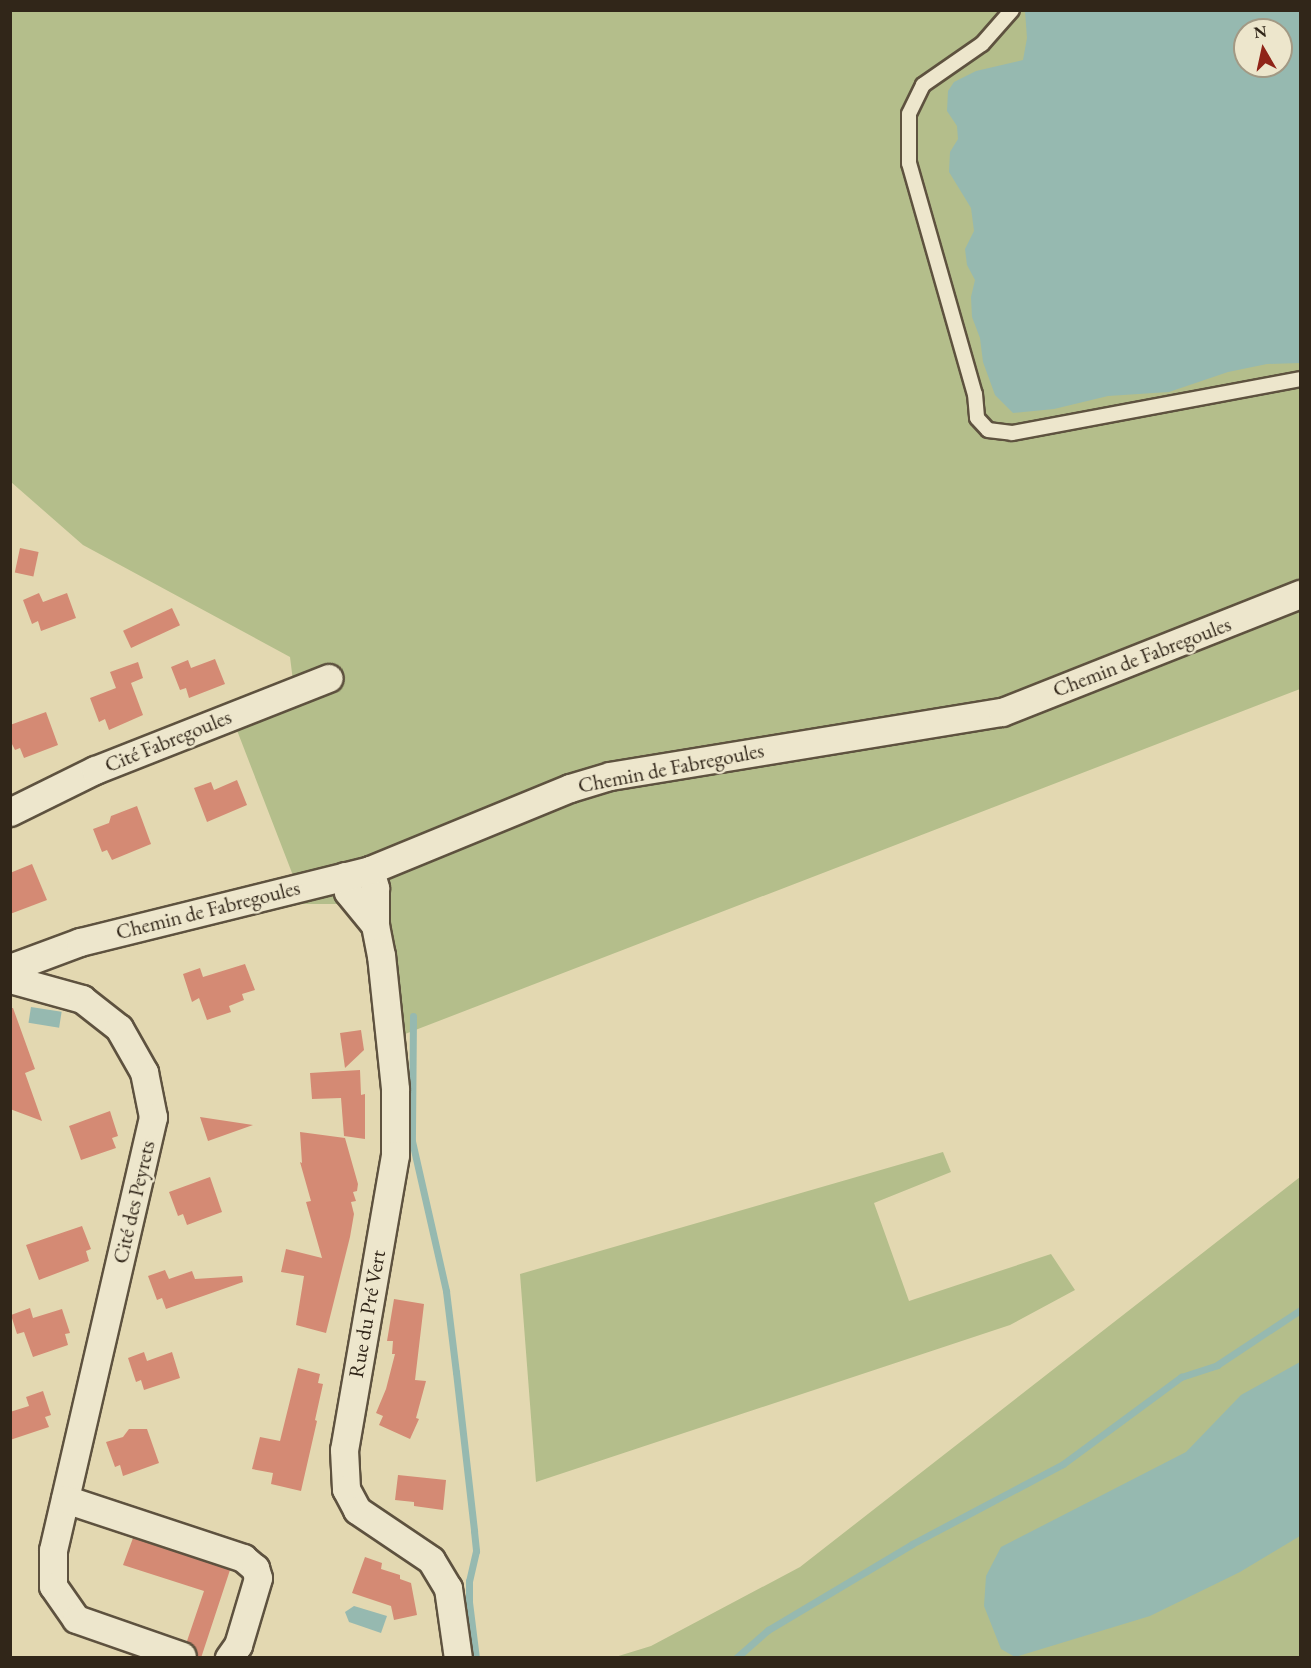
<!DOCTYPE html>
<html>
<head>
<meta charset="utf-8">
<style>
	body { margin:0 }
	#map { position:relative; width:1311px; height:1668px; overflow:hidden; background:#e3d8b1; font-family:"EB Garamond",serif }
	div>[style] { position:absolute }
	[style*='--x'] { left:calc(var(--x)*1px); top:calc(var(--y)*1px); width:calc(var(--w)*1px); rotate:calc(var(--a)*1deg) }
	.green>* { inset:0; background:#b4be8b }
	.water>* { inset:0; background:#96b9b0; transform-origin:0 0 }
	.stream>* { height:7px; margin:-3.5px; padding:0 3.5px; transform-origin:3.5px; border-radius:3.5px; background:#96b9b0 }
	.building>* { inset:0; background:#d48a74; transform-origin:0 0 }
	.roads { filter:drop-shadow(2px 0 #5e523f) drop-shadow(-2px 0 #5e523f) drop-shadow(0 2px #5e523f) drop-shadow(0 -2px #5e523f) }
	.lane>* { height:14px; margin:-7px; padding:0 7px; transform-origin:7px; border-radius:7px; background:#ede6cc }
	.street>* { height:27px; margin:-13.5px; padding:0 13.5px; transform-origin:13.5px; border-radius:13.5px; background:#ede6cc }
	span { translate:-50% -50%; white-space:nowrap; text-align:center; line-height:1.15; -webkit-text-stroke:5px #ede6cc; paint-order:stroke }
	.street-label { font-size:21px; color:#312619 }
	.frame { position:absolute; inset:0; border:12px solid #312619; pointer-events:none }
	.north { position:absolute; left:1233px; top:18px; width:60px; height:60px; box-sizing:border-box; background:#ede6cc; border:2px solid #a29984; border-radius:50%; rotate:351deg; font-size:16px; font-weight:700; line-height:24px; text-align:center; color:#312619 }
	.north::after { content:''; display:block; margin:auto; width:21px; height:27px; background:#8f2418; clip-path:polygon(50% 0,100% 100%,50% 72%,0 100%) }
</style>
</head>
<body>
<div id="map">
	<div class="green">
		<div style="clip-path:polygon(evenodd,11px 11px,1300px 11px,1300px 689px,405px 1034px,388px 904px,304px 904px,228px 707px,293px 681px,290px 657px,83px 545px,11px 482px,11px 11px,1245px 30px,1281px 30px,1281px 66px,1245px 66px,1245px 30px)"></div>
		<div style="clip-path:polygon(943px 1152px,951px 1172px,874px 1203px,909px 1301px,1051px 1254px,1075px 1290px,1010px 1325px,536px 1482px,520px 1274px)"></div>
		<div style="clip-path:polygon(1300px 1177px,1300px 1657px,612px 1658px,651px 1646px,800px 1567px)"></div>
	</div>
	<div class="water">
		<div style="clip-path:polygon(evenodd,1025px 11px,1300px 11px,1300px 363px,1267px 364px,1228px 372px,1169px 392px,1108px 396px,1054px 409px,1013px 413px,995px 395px,983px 362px,980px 338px,972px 317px,971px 297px,975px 280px,967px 265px,965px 249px,974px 231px,971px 208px,949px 172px,950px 152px,958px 139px,957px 126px,947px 111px,948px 91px,954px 82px,976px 71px,1023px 60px,1027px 38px,1025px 11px,1245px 30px,1281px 30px,1281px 66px,1245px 66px,1245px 30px)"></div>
		<div style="left:31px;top:1007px;width:31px;height:16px;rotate:9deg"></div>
		<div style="clip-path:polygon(1300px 1362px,1300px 1536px,1240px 1572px,1150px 1616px,1015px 1657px,1001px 1649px,984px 1606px,986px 1576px,1001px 1547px,1186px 1452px,1241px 1395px)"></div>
		<div style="clip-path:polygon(354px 1606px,387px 1616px,381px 1633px,349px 1622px,345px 1612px)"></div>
	</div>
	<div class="stream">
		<div style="--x:413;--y:1016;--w:125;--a:90.5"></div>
		<div style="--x:412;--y:1141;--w:154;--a:77.2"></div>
		<div style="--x:446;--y:1291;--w:82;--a:83"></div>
		<div style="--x:456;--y:1372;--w:160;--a:83.5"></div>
		<div style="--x:474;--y:1531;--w:20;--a:84"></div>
		<div style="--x:476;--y:1551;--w:31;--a:103"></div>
		<div style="--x:469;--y:1581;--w:21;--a:90"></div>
		<div style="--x:469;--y:1602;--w:56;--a:82.9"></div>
		<div style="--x:736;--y:1658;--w:43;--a:-41.2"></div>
		<div style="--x:768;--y:1630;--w:168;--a:-30.8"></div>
		<div style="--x:912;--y:1544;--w:171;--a:-27.9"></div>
		<div style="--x:1063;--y:1464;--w:147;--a:-36.4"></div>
		<div style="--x:1181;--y:1377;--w:38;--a:-18"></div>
		<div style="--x:1217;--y:1365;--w:100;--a:-33.5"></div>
	</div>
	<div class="building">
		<div style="left:20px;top:548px;width:19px;height:25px;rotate:12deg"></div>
		<div style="clip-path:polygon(39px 593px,43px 602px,67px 593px,76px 618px,41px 631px,38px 621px,32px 624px,23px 600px)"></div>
		<div style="left:172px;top:608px;width:19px;height:54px;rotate:65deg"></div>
		<div style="clip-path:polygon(215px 659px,225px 684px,189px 698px,186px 688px,180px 690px,171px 667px,188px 660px,191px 668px)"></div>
		<div style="clip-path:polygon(138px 662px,143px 678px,131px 683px,143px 715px,109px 730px,105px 719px,99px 722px,90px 698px,116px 688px,110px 672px)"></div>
		<div style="clip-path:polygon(46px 712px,58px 745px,24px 758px,20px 748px,15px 750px,10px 740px,10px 725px)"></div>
		<div style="clip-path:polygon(237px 780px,247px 805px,207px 822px,194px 788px,211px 782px,214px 790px)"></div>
		<div style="clip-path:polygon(137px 806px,151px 844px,112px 860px,107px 850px,102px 852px,93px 829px,109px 823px,111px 816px)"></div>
		<div style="clip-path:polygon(32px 864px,47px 900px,10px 914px,10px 873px)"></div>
		<div style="clip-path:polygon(245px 964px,255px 990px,242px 994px,244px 1000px,229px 1006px,231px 1012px,207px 1020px,199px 998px,192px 1002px,183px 974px,200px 968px,203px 977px)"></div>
		<div style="clip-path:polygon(10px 1008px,13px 1008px,35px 1069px,25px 1073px,42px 1121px,10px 1109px)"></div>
		<div style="clip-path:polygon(361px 1030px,364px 1050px,345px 1068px,340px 1033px)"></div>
		<div style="clip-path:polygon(360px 1070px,361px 1095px,365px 1094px,365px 1139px,344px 1136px,341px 1098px,312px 1099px,310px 1073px)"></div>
		<div style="clip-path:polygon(110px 1111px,118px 1136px,112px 1138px,116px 1148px,81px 1160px,69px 1126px)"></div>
		<div style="clip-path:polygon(200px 1117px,253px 1125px,208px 1141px)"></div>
		<div style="clip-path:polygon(300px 1132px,345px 1138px,358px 1184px,357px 1191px,353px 1192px,356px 1201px,351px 1202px,354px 1214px,350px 1237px,326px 1333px,296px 1325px,304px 1276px,281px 1272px,286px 1249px,322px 1258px,306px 1202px,311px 1201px,300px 1162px,302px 1163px)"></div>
		<div style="clip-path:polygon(210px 1177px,222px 1212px,187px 1225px,183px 1214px,178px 1216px,169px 1192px)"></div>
		<div style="clip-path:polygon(82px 1226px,91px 1249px,86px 1251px,89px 1261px,39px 1280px,26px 1245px)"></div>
		<div style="clip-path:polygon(165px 1270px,169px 1279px,192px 1271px,195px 1279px,242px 1276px,243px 1282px,166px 1309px,162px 1298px,157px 1300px,148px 1276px)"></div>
		<div style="clip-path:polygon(394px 1299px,424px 1304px,415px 1380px,426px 1381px,416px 1418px,419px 1419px,410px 1439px,379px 1425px,383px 1416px,376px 1413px,386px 1389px,395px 1354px,392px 1354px,393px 1341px,387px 1341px)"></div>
		<div style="clip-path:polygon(30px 1308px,33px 1318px,62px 1309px,70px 1333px,65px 1334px,68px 1345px,33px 1357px,24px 1332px,17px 1334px,11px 1315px)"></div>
		<div style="clip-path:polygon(144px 1352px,147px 1361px,172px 1352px,180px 1378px,144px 1390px,141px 1380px,136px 1382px,128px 1358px)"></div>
		<div style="clip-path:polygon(298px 1368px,320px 1374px,318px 1383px,323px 1384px,315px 1420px,317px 1421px,301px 1491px,271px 1484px,273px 1473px,252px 1469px,260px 1437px,280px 1441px)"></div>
		<div style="clip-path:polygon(43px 1391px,51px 1415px,45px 1417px,49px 1427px,10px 1440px,10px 1412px,29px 1406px,26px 1397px)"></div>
		<div style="clip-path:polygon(129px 1429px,147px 1429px,159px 1463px,123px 1476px,120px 1465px,115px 1467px,106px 1442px,123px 1437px)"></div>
		<div style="clip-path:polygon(398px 1475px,446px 1480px,443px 1510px,414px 1506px,414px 1502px,395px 1500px)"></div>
		<div style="clip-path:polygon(133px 1538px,230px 1570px,201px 1658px,197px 1658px,194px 1646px,187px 1641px,204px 1591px,123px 1565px)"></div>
		<div style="clip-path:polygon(365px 1557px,382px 1563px,381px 1569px,400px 1575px,400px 1579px,411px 1583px,417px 1615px,394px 1620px,391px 1606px,352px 1593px)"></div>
	</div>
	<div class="roads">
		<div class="lane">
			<div style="--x:1012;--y:10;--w:45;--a:131.4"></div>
			<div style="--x:982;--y:44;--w:72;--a:145.2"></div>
			<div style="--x:923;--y:85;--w:32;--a:116"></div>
			<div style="--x:909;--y:114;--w:49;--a:90"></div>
			<div style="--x:909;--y:163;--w:240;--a:74.1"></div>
			<div style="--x:975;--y:394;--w:24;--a:85"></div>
			<div style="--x:977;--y:418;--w:16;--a:47"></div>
			<div style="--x:988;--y:430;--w:24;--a:7"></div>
			<div style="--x:1012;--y:433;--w:293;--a:-10.6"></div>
		</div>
		<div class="street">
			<div style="--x:10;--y:812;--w:95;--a:-26.3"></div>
			<div style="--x:95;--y:770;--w:251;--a:-21.5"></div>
			<div style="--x:370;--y:870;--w:19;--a:74"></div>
			<div style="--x:375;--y:888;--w:37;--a:90"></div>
			<div style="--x:375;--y:925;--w:31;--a:79"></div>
			<div style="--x:381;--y:955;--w:135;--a:84"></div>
			<div style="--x:395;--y:1089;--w:66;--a:90"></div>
			<div style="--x:395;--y:1155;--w:299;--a:99.8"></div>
			<div style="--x:344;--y:1450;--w:39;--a:87"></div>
			<div style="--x:346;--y:1489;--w:24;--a:62"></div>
			<div style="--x:357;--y:1510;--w:89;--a:34"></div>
			<div style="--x:431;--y:1560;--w:33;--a:59"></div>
			<div style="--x:448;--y:1588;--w:71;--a:81.9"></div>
			<div style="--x:345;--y:876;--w:16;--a:79"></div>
			<div style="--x:348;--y:892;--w:43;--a:50.7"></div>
			<div style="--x:10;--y:968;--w:75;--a:-20.4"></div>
			<div style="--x:80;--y:942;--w:299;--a:-13.9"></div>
			<div style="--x:370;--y:870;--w:216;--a:-22.3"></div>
			<div style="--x:570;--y:788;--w:42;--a:-16.7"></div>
			<div style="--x:610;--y:776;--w:397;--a:-9.3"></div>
			<div style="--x:1002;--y:712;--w:321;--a:-21.6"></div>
			<div style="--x:10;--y:979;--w:75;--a:15.5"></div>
			<div style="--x:82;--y:999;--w:47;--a:38.1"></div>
			<div style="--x:119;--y:1028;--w:51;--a:60.4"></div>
			<div style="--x:144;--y:1072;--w:46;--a:78.7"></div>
			<div style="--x:153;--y:1117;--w:444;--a:103"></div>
			<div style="--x:53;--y:1550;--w:36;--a:90"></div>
			<div style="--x:53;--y:1586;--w:40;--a:55.1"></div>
			<div style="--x:76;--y:1619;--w:112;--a:19.2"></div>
			<div style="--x:65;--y:1499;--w:188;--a:18.3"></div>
			<div style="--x:243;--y:1558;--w:16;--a:40"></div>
			<div style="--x:255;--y:1568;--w:10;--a:73"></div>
			<div style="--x:258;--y:1578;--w:70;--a:106.6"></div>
			<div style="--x:238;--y:1645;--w:16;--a:125"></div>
		</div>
	</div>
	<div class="street-label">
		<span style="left:1142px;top:657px;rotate:-21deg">Chemin de Fabregoules</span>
		<span style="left:168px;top:741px;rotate:-22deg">Cité Fabregoules</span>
		<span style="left:671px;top:768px;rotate:-11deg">Chemin de Fabregoules</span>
		<span style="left:208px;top:910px;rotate:-14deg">Chemin de Fabregoules</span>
		<span style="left:134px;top:1202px;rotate:-77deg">Cité des Peyrets</span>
		<span style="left:367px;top:1314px;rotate:-80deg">Rue du Pré Vert</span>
	</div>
	<div class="frame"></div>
	<div class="north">N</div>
</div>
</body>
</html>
